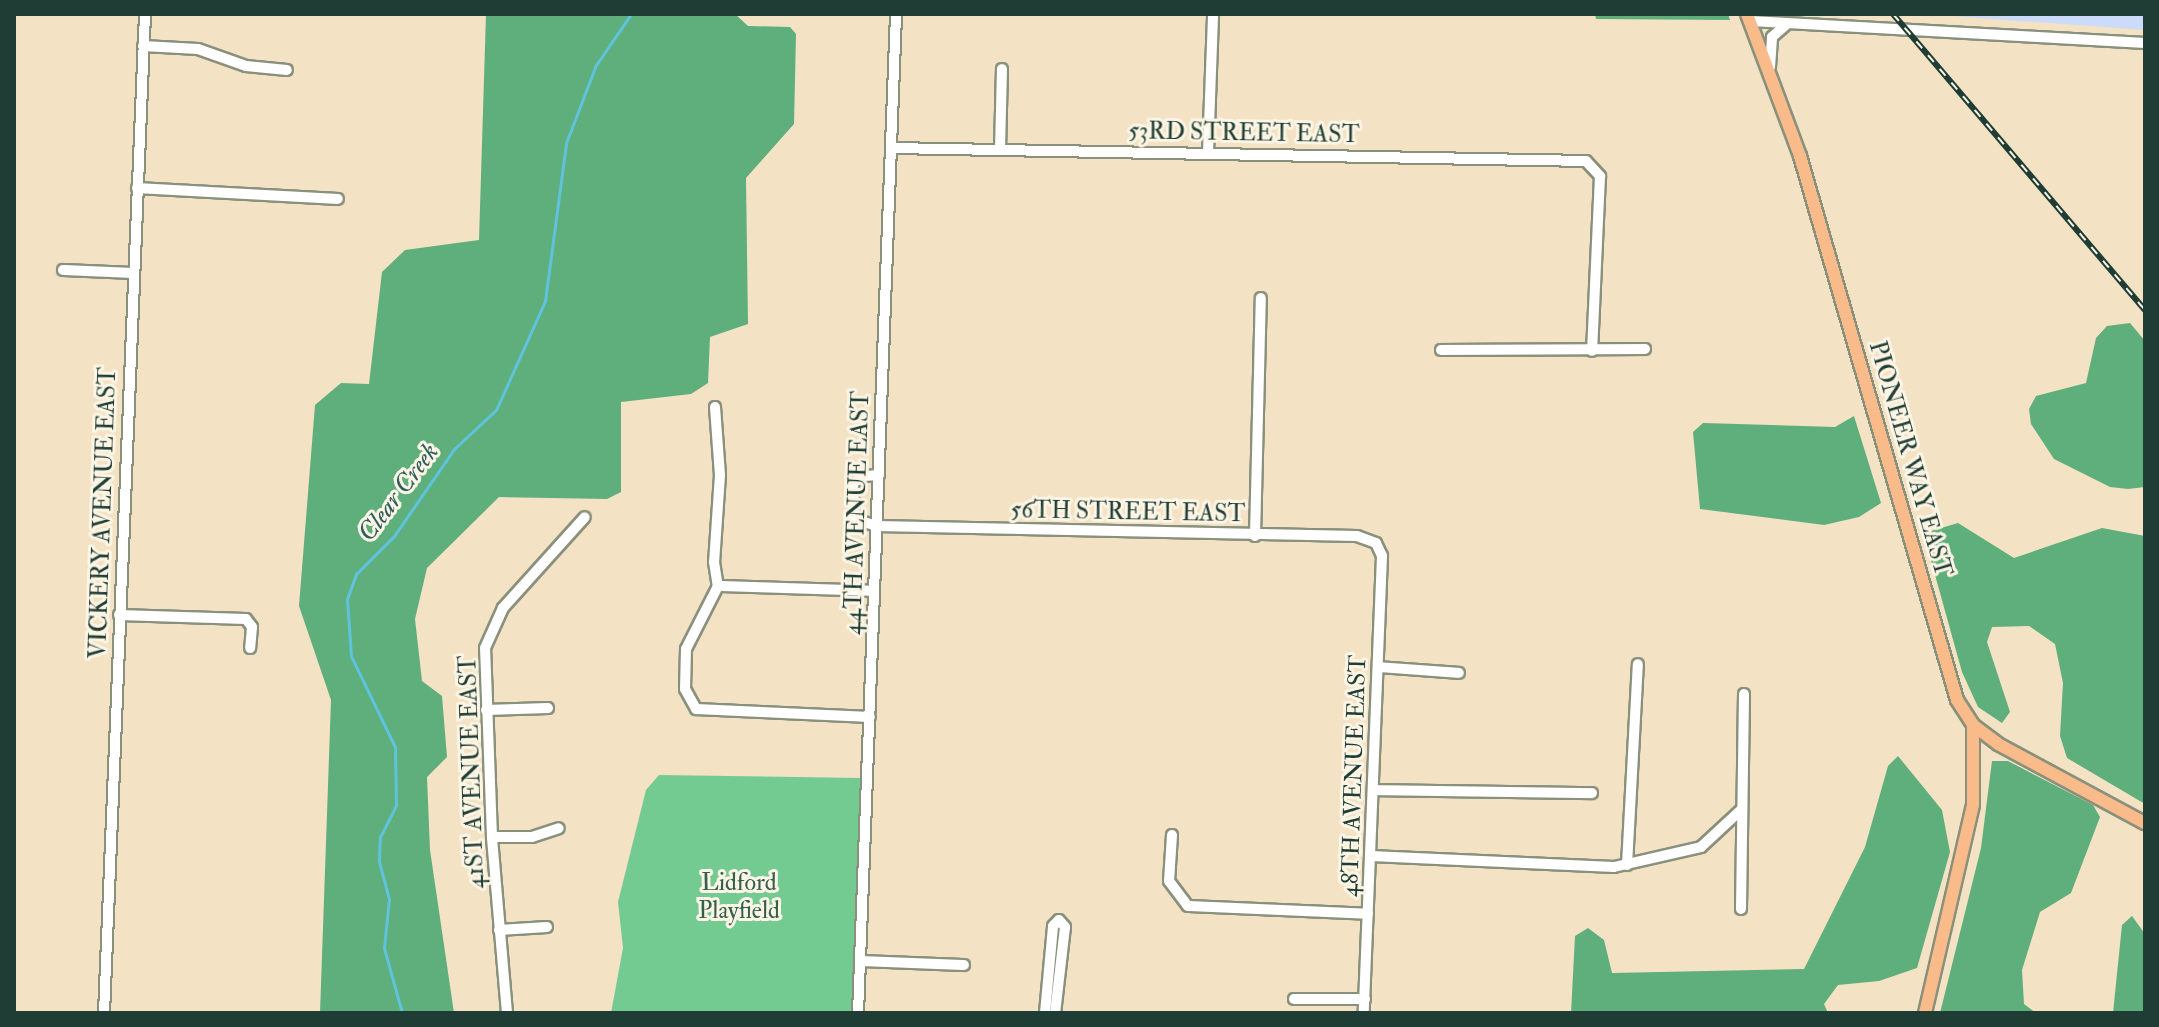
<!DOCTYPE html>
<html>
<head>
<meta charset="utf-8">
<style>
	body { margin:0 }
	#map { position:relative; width:2159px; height:1027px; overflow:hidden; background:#f3e2c4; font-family:"IM FELL Double Pica",serif }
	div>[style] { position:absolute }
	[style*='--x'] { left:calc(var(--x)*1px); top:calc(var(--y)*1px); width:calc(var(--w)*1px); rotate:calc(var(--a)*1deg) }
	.built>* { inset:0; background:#cbdbf9 }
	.green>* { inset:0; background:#73cb91 }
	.forest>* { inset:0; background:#5eaf7b }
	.stream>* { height:3px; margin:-1.5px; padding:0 1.5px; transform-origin:1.5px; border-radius:1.5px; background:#5fc3dd }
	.roads { filter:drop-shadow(2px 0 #89907c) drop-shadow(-2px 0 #89907c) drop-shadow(0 2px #89907c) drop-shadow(0 -2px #89907c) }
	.minor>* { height:10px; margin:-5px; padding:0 5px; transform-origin:5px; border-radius:5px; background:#fff }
	.major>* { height:12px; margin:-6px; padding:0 6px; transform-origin:6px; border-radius:6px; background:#fabb8b }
	.rail>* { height:6px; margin-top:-3px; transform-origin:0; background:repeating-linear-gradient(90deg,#fcf5e5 0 9px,#1f3d34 0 18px); box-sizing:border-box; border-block:2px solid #1f3d34 }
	span { translate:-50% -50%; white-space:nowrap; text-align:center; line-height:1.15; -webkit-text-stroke:6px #fcf5e5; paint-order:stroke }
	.street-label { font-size:24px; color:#1f3d34 }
	.park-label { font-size:24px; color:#34604b }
	.water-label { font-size:26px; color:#2f5e5e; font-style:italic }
	.frame { position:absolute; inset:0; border:16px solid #1f3d34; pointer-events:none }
</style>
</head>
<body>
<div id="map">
	<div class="built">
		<div style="clip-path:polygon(1926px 14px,2145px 14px,2145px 30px)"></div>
	</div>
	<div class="green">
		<div style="clip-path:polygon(659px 775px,861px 778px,853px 1013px,611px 1013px,623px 948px,618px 902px,646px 790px)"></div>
	</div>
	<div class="forest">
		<div style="clip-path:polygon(486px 14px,735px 14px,748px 26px,790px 27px,796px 34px,794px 124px,746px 178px,748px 324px,710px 337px,708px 383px,691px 394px,621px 402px,621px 492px,607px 499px,499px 497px,427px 568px,415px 619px,422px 681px,442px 696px,447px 757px,427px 777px,430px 850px,454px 1013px,320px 1013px,331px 700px,299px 606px,315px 405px,341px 383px,369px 384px,382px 272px,405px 250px,479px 240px)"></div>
		<div style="clip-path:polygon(1595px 14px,1728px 14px,1730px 20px,1596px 19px)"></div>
		<div style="clip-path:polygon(2130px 323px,2145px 341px,2145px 487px,2128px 489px,2110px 487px,2054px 459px,2031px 424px,2029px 409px,2036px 396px,2086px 383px,2096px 338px,2107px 326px)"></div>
		<div style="clip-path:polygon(1854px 416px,1881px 503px,1859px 517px,1824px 525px,1700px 509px,1693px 432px,1703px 423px,1835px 427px)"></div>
		<div style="clip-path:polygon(1958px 523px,2014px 558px,2102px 528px,2145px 536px,2145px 804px,2067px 758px,2060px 736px,2063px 683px,2055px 644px,2029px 626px,1992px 627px,1987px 642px,2010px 712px,2002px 723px,1978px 707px,1962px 672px,1925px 539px,1931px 531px)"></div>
		<div style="clip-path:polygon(1898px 756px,1942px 810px,1950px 852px,1917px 968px,1879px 981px,1838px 985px,1824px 1004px,1828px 1013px,1571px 1013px,1575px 936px,1588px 928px,1604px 940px,1612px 973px,1804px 969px,1865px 847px,1888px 766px)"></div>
		<div style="clip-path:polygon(1992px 761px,2008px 761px,2093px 805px,2100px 817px,2071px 893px,2040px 912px,2022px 970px,2024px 1004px,2036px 1013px,1940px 1013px,1981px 848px)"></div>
		<div style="clip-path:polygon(2132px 916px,2145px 934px,2145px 1013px,2113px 1013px,2122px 925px)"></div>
	</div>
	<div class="stream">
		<div style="--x:402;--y:1013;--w:67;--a:-105.5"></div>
		<div style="--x:384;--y:948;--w:49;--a:-84.2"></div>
		<div style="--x:389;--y:899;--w:39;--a:-105"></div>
		<div style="--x:379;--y:861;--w:24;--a:-88"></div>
		<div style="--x:380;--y:837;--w:36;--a:-63"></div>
		<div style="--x:396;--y:805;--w:58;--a:-91"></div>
		<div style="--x:395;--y:747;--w:101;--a:-115.8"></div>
		<div style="--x:351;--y:656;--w:57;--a:-94"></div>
		<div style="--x:347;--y:599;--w:27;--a:-70"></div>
		<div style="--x:356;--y:574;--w:54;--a:-45"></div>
		<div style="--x:394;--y:536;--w:106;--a:-55.4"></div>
		<div style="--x:454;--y:449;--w:57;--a:-42.9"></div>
		<div style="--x:496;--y:410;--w:120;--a:-65.8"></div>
		<div style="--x:545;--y:301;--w:159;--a:-82.4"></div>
		<div style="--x:566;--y:143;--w:84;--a:-69"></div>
		<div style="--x:596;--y:65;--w:62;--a:-55.5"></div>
	</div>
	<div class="roads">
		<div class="minor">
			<div style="--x:1751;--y:21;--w:395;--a:3.2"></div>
			<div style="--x:143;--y:46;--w:55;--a:3.1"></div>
			<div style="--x:198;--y:49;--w:51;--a:19.5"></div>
			<div style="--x:246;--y:66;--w:41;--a:5.6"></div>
			<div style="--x:1770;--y:67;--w:30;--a:-86"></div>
			<div style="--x:1772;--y:37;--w:18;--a:-41"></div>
			<div style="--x:891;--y:148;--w:695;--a:1.07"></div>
			<div style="--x:1586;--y:161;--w:21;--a:47"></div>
			<div style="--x:1600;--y:176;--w:175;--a:92.6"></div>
			<div style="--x:1000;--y:150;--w:81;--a:-88.6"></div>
			<div style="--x:1208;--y:153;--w:139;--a:-87.9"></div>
			<div style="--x:137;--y:188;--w:201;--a:3.1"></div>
			<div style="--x:63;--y:270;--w:71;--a:2.4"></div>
			<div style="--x:1441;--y:350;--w:204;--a:-0.3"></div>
			<div style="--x:715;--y:407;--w:68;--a:85.8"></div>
			<div style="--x:720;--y:475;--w:87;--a:93.9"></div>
			<div style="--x:714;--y:562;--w:24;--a:81"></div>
			<div style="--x:879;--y:475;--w:16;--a:176"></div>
			<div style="--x:863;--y:476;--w:12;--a:145"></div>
			<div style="--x:853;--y:483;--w:36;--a:88"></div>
			<div style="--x:854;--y:519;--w:24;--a:17"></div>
			<div style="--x:877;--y:526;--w:480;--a:1.2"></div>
			<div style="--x:1357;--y:536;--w:20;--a:20"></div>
			<div style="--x:1376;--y:543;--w:14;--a:65"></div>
			<div style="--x:1382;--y:556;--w:457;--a:92.3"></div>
			<div style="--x:1255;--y:536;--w:238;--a:-88.6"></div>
			<div style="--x:718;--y:586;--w:71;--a:116.9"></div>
			<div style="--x:686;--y:649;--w:40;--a:91.4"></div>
			<div style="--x:685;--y:689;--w:23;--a:61"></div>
			<div style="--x:696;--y:709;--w:174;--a:2.6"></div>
			<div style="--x:718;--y:586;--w:156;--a:1.8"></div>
			<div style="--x:119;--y:615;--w:127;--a:1.8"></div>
			<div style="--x:246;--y:619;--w:10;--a:53"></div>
			<div style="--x:252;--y:627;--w:21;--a:95"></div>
			<div style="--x:1378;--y:667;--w:81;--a:4.2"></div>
			<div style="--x:486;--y:710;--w:62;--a:-1.8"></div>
			<div style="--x:1373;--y:790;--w:219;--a:0.8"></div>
			<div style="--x:1172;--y:835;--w:46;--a:93.7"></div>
			<div style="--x:1169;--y:881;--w:31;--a:53"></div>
			<div style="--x:1188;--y:906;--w:180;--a:2.5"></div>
			<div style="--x:492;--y:837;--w:40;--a:0"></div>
			<div style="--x:532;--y:837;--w:28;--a:-18"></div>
			<div style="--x:1371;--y:856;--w:243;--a:2.6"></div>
			<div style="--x:1614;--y:867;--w:89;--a:-12.9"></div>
			<div style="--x:1701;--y:847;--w:56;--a:-42.8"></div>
			<div style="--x:1627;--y:865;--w:201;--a:-86.9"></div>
			<div style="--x:1741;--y:909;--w:215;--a:-89.2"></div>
			<div style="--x:499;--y:930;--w:48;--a:-3.6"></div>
			<div style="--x:860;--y:961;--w:104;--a:2.2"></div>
			<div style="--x:1294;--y:999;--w:71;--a:0"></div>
			<div style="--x:104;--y:1013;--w:1000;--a:-87.65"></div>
			<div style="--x:507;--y:1013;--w:177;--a:-94.9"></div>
			<div style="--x:492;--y:837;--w:189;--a:-92.1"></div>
			<div style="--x:485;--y:648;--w:44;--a:-65.8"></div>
			<div style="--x:503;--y:608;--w:122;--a:-48"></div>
			<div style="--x:858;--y:1013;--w:1000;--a:-87.82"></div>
			<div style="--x:1045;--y:1013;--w:87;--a:-84.7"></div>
			<div style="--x:1053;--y:926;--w:8;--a:-45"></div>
			<div style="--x:1059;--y:920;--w:9;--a:49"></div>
			<div style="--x:1065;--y:927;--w:87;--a:96.6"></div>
		</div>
		<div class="major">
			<div style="--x:1747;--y:14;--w:152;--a:69.5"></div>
			<div style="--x:1800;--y:156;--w:566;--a:73.9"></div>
			<div style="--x:1957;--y:700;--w:30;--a:57"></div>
			<div style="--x:1973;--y:725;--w:31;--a:37"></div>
			<div style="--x:1998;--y:744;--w:167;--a:28.3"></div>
			<div style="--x:1925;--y:1013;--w:213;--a:-77"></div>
			<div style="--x:1973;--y:805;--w:80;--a:-90"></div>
		</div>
	</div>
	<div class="rail">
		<div style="--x:1893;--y:14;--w:389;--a:49.6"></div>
	</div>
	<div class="street-label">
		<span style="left:1244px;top:133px;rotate:1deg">53RD STREET EAST</span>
		<span style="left:1910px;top:459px;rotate:74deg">PIONEER WAY EAST</span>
		<span style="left:1128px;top:512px;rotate:1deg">56TH STREET EAST</span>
		<span style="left:103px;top:513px;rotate:-88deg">VICKERY AVENUE EAST</span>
		<span style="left:857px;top:513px;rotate:-88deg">44TH AVENUE EAST</span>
		<span style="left:472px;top:772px;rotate:-92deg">41ST AVENUE EAST</span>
		<span style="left:1354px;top:776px;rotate:-88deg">48TH AVENUE EAST</span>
	</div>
	<div class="park-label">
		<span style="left:739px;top:897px">Lidford<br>Playfield</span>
	</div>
	<div class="water-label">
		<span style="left:399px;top:493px;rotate:-53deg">Clear Creek</span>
	</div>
	<div class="frame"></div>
</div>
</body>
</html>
